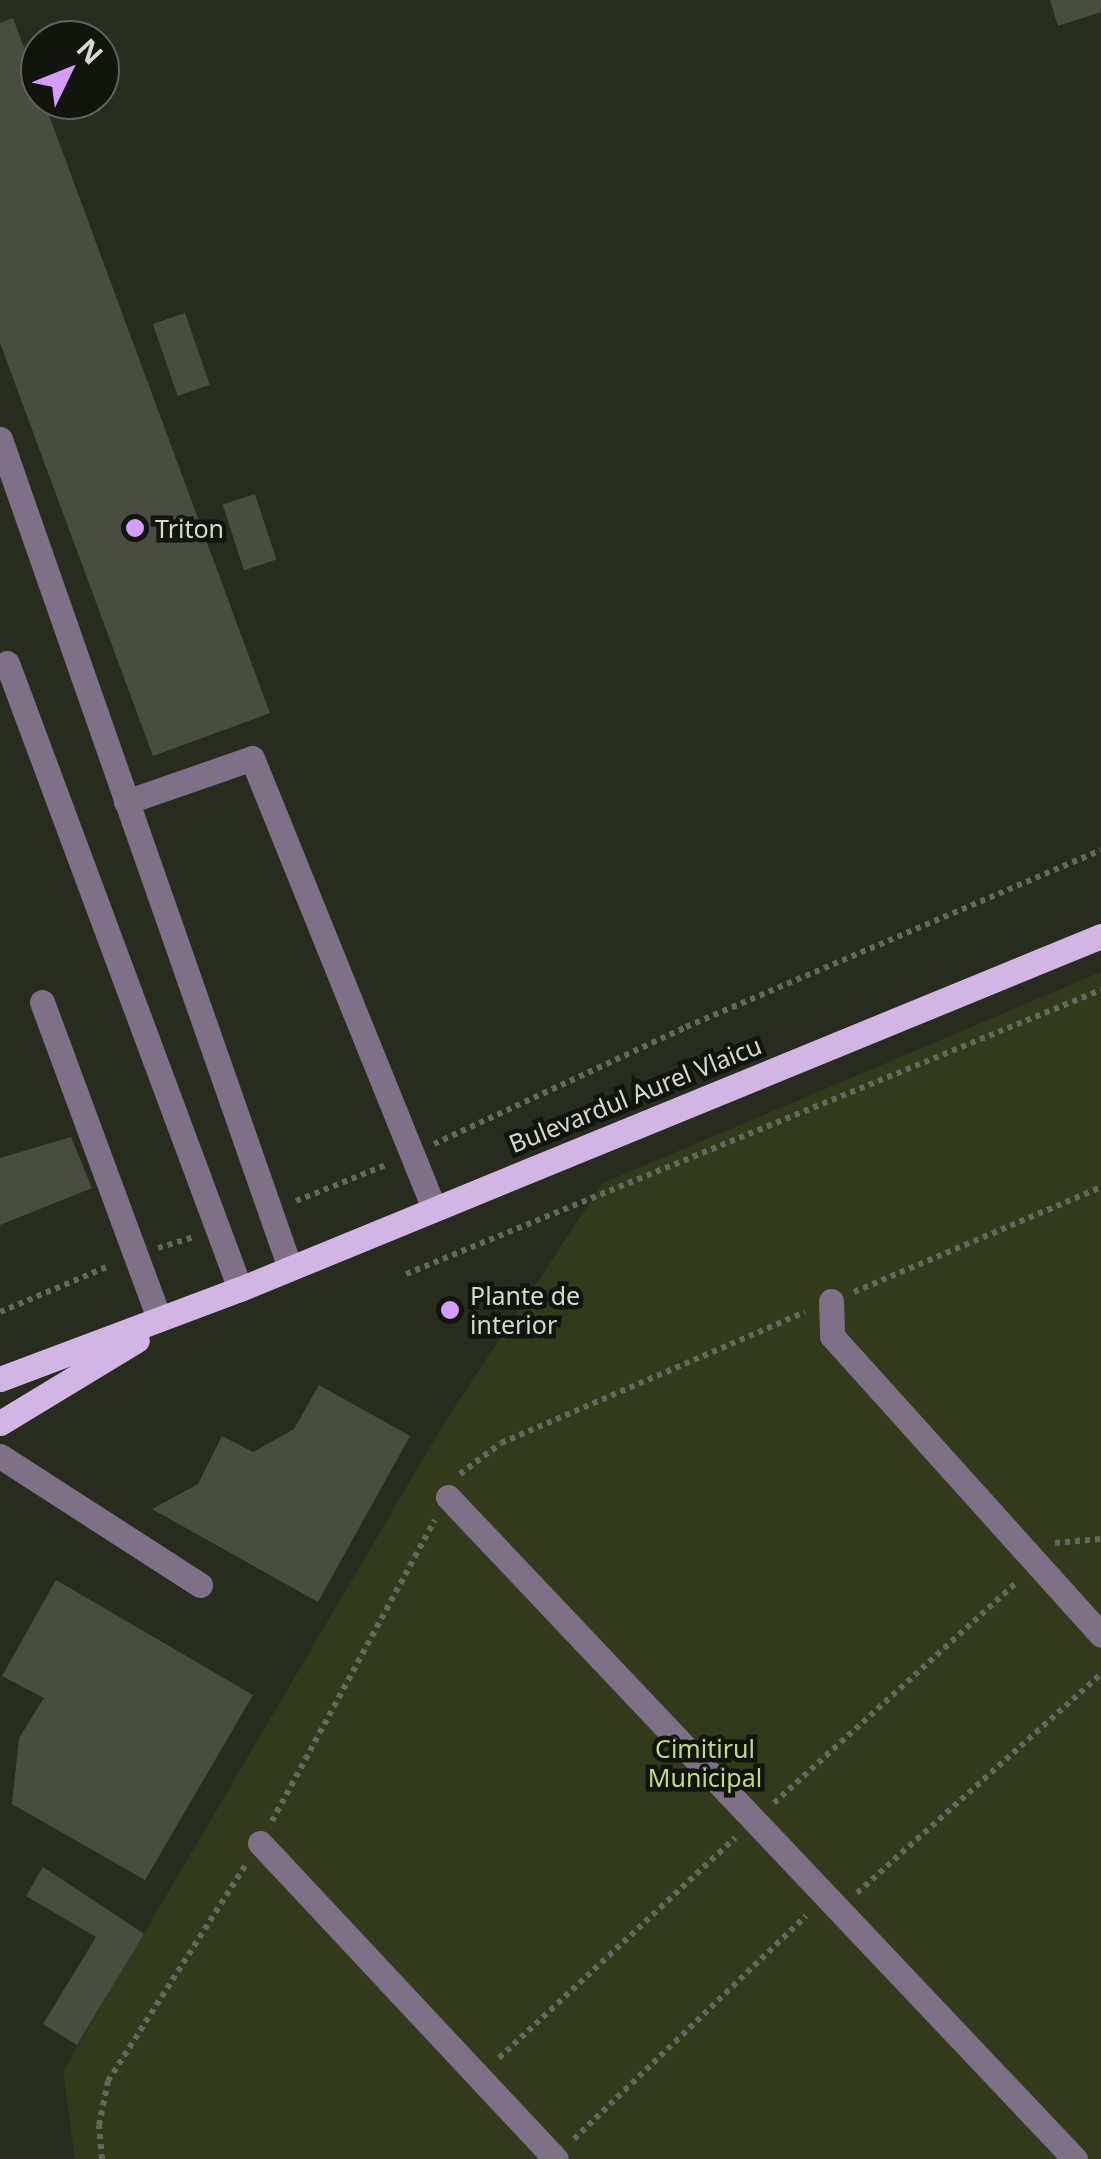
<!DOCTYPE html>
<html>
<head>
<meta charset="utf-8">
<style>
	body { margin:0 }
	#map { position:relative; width:1101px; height:2159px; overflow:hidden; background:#282c1f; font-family:"Noto Sans",sans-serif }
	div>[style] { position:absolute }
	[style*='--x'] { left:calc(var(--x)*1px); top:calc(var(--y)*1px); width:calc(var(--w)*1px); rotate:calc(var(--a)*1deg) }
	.green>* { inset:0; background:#323a1b }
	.building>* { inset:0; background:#494d40; transform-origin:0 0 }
	.path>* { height:6px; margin-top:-3px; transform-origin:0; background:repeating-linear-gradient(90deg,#65685d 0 5px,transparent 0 10px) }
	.minor>* { height:25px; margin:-12.5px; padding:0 12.5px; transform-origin:12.5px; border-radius:12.5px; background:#7d7087 }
	.major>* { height:25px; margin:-12.5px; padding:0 12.5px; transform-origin:12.5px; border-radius:12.5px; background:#d1b6e5 }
	.dots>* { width:28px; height:28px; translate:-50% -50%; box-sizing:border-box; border:5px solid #12140e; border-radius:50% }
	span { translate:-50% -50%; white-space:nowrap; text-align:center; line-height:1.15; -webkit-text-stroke:9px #12140e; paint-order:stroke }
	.poi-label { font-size:25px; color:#d6d8d0 }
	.left { translate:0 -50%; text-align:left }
	.street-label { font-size:25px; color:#d6d8d0 }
	.park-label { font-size:25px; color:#c3d983 }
	.north { position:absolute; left:20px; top:20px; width:100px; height:100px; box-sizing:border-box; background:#12140e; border:2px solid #60625c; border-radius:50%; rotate:47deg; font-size:28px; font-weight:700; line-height:40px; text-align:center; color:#d6d8d0 }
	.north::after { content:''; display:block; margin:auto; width:35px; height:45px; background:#d49cfb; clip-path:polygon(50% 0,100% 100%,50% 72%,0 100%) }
</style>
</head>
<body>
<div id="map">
	<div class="green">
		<div style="clip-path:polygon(1101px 972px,1101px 2159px,75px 2159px,63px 2071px,446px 1420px,603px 1183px)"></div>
	</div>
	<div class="building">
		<div style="clip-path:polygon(1050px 0,1101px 0,1101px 12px,1058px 26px)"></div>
		<div style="clip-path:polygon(13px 18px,270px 713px,153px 756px,0 343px,0 23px)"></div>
		<div style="left:185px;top:313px;width:76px;height:34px;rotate:71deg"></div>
		<div style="left:255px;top:494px;width:69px;height:34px;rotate:72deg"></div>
		<div style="clip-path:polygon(71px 1137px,92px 1188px,0 1225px,0 1158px)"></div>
		<div style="clip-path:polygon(319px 1385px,410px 1436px,318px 1602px,152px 1509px,198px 1484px,222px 1436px,253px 1452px,294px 1429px)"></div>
		<div style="clip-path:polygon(56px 1580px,253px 1695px,145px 1880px,12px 1804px,19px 1738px,44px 1698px,2px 1676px)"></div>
		<div style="clip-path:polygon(43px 1867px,144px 1934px,77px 2045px,43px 2024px,96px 1937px,26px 1896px)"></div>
	</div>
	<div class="path">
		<div style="--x:434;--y:1144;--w:278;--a:-24.9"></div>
		<div style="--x:686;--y:1027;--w:451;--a:-23.1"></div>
		<div style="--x:296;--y:1201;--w:97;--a:-21.8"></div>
		<div style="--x:158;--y:1248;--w:38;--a:-17"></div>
		<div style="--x:406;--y:1274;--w:751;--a:-22.23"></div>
		<div style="--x:854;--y:1292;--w:268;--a:-23"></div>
		<div style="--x:0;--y:1312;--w:118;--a:-22.9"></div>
		<div style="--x:460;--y:1474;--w:51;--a:-37.1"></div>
		<div style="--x:501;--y:1443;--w:331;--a:-23.3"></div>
		<div style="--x:1055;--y:1543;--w:46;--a:-5"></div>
		<div style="--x:774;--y:1803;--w:327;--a:-42.3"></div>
		<div style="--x:272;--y:1821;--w:342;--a:-61.6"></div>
		<div style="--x:857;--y:1893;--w:328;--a:-41.9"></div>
		<div style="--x:499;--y:2058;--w:323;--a:-43"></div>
		<div style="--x:574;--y:2139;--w:322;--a:-43.9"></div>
		<div style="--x:102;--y:2159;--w:34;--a:-95"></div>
		<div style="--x:99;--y:2125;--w:45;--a:-78.4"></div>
		<div style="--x:108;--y:2081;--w:255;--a:-57.5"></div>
	</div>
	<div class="minor">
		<div style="--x:0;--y:439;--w:878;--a:70.72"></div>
		<div style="--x:7;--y:663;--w:668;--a:69.58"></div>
		<div style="--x:126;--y:802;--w:133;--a:-19.2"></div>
		<div style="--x:252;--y:758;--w:486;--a:68"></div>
		<div style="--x:42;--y:1002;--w:338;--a:69.7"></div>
		<div style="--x:831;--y:1301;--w:35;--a:88"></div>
		<div style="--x:832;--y:1336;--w:402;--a:48"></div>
		<div style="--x:0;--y:1456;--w:238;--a:32.8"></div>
		<div style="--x:448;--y:1497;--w:912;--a:46.56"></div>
		<div style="--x:260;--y:1843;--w:433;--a:46.9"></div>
	</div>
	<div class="major">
		<div style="--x:0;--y:1379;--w:256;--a:-20.6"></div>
		<div style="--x:240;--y:1289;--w:931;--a:-22.29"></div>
		<div style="--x:0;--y:1423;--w:160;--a:-31.2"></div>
	</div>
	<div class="dots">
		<div style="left:135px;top:528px;background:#d49cfb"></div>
		<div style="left:450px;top:1310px;background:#d49cfb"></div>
	</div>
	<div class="poi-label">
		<span class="left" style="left:155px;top:528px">Triton</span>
		<span class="left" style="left:470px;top:1310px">Plante de<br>interior</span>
	</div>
	<div class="street-label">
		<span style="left:635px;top:1094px;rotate:-22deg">Bulevardul Aurel Vlaicu</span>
	</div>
	<div class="park-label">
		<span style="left:705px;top:1763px">Cimitirul<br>Municipal</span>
	</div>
	<div class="north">N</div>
</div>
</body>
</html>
